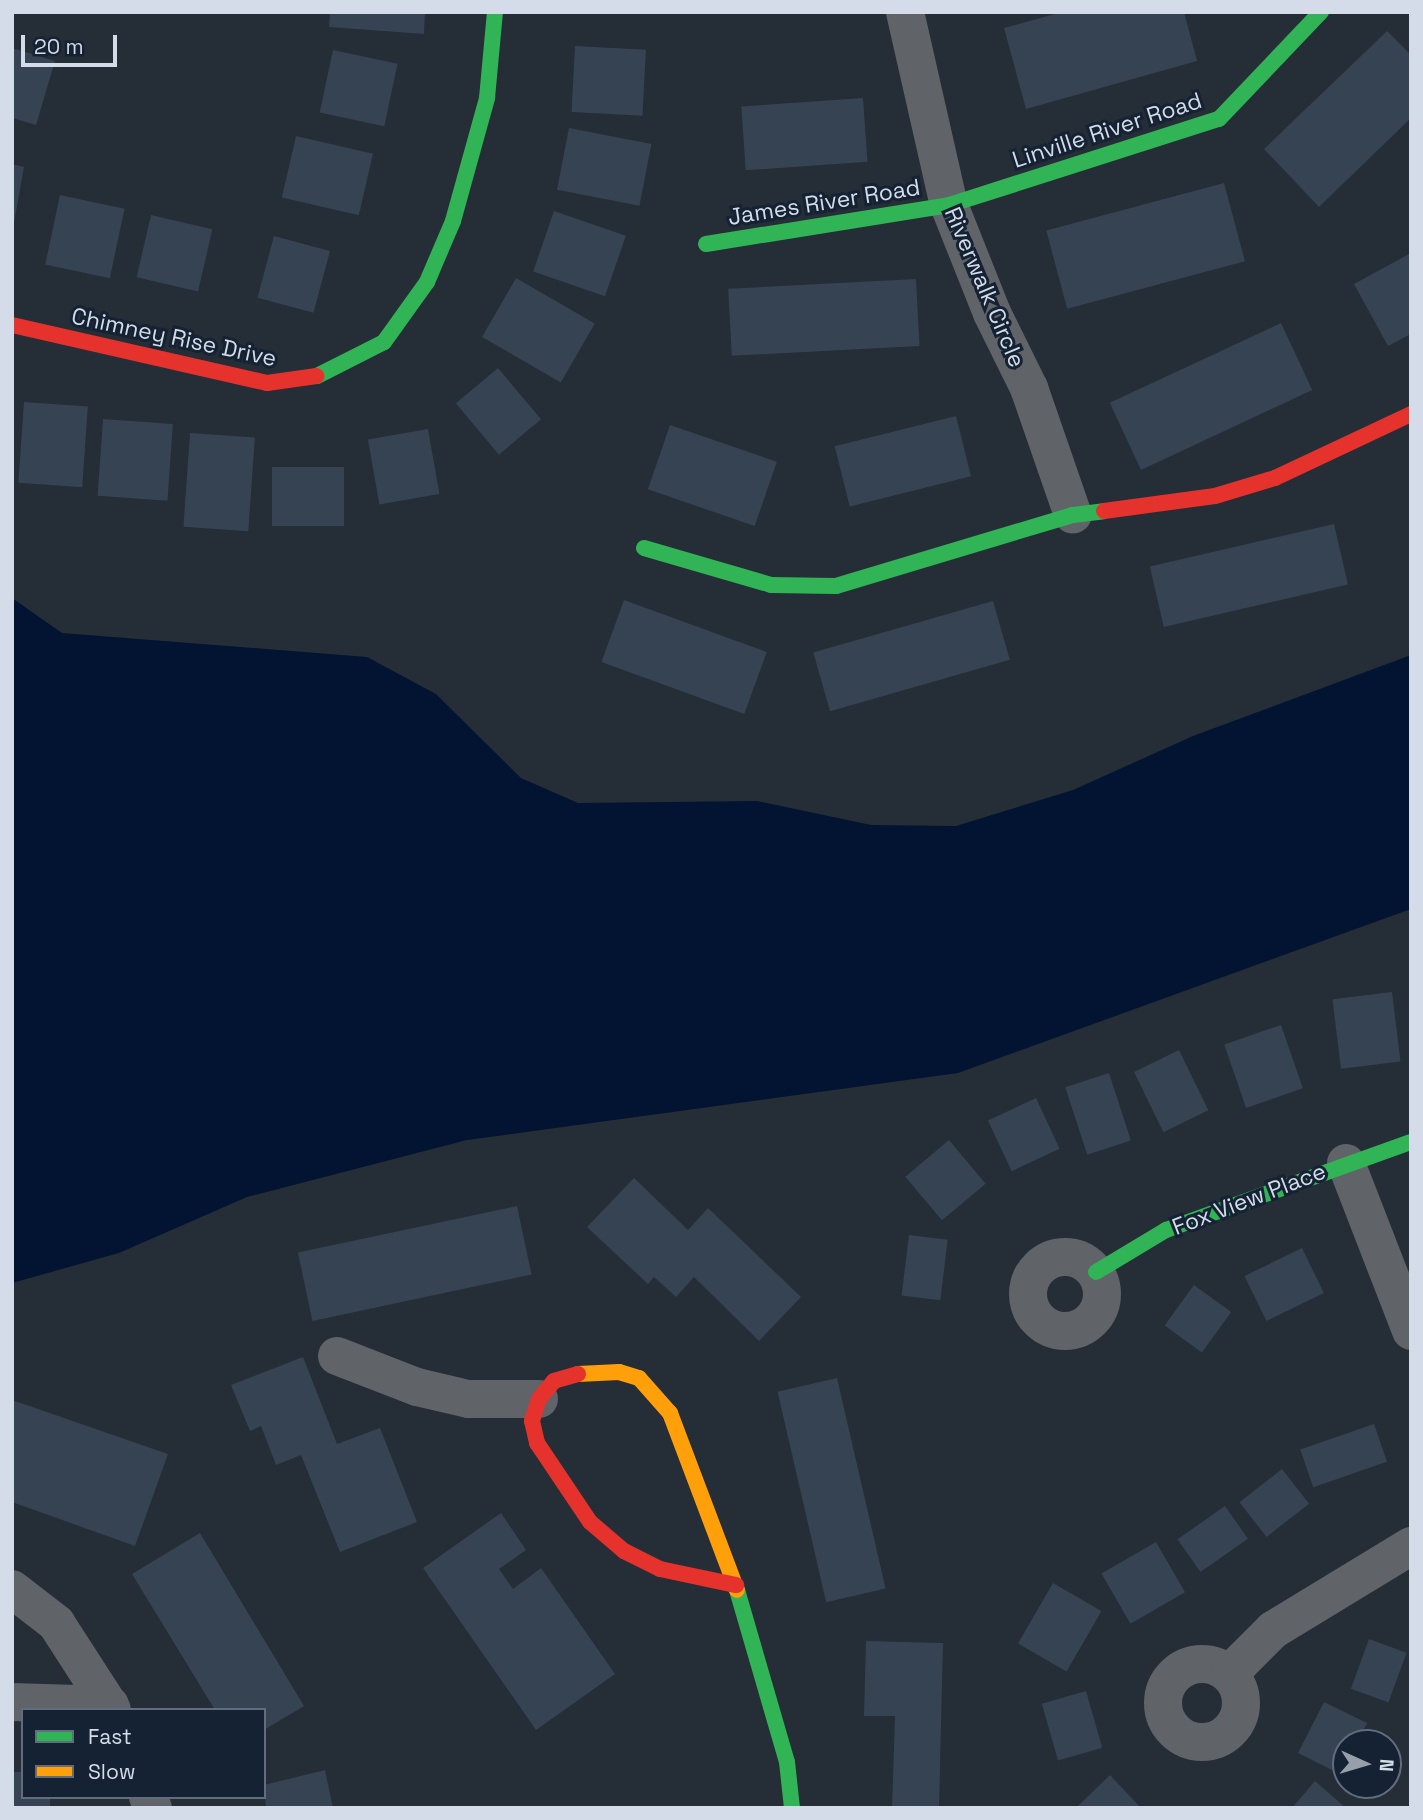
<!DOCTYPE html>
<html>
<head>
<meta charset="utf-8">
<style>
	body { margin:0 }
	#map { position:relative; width:1423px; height:1820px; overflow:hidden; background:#252d37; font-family:"Space Grotesk",sans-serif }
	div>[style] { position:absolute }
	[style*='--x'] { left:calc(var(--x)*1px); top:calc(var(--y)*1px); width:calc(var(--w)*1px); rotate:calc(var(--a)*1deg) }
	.water>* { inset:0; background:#031432 }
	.building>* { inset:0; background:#364353; transform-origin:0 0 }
	.street>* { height:38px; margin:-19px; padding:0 19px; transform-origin:19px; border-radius:19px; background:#606368 }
	.street>.ring { margin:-19px; padding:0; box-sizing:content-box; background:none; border:38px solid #606368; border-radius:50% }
	.fast>* { height:16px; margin:-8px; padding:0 8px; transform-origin:8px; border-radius:8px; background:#30b455 }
	.slow>* { height:16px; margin:-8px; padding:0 8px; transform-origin:8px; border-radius:8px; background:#ff9f0a }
	.jam>* { height:16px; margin:-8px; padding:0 8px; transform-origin:8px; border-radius:8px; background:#e5322d }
	span { translate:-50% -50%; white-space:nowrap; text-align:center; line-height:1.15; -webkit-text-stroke:6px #152234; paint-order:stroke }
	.street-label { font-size:23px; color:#d3dce8 }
	.frame { position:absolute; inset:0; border:14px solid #d3dce8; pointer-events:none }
	.legend { position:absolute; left:21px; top:1708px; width:245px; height:91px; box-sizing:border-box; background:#152234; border:2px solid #616c7c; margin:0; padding:9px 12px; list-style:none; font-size:21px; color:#d3dce8 }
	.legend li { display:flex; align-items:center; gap:14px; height:35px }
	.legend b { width:35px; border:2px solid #616c7c }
	.north { position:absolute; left:1332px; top:1729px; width:70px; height:70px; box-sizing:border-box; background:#152234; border:2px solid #616c7c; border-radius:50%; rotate:94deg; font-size:19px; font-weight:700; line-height:28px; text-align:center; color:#d3dce8 }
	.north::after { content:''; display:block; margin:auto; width:24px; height:32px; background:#969faa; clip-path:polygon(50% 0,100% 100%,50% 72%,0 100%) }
	.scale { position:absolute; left:21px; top:35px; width:96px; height:32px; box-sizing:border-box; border:4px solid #d3dce8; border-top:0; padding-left:9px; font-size:21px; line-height:24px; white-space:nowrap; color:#d3dce8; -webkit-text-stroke:5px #152234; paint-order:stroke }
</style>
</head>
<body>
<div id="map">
	<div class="water">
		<div style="clip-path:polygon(12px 598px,62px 633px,367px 657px,436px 694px,521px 778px,578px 803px,757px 801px,871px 825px,956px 826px,1073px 790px,1193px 736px,1411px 655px,1411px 909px,958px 1073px,467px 1140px,247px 1197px,119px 1253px,12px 1283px)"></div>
	</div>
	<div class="building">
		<div style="clip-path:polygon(330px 12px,425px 12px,424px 34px,329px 27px)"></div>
		<div style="clip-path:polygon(1062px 12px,1184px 12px,1197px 61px,1026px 109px,1004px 28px)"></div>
		<div style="clip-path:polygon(1387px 31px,1411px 55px,1411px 118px,1319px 207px,1264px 149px)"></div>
		<div style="left:575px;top:46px;width:71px;height:66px;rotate:3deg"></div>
		<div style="clip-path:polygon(12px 48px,55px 61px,36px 125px,12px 118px)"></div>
		<div style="left:333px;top:50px;width:66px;height:64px;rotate:12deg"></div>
		<div style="left:863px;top:98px;width:64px;height:122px;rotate:86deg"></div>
		<div style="left:569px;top:128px;width:84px;height:63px;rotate:11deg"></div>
		<div style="left:296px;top:136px;width:79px;height:63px;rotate:13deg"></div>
		<div style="clip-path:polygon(12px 164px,24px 167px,14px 223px,12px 223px)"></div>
		<div style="left:1224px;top:183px;width:81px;height:184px;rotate:75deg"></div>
		<div style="left:60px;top:195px;width:66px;height:71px;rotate:12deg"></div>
		<div style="left:554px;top:211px;width:76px;height:64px;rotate:19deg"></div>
		<div style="left:151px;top:215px;width:63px;height:64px;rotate:13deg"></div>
		<div style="left:274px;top:236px;width:58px;height:64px;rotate:15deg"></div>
		<div style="clip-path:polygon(1411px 253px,1411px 334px,1388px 346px,1354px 284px)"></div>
		<div style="left:516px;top:278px;width:91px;height:68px;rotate:30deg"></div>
		<div style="left:916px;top:279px;width:67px;height:188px;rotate:87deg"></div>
		<div style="left:1281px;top:323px;width:74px;height:189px;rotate:65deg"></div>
		<div style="left:498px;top:368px;width:67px;height:55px;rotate:50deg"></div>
		<div style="left:24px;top:402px;width:64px;height:81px;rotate:4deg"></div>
		<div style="left:956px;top:416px;width:62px;height:125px;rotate:76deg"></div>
		<div style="left:103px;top:419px;width:70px;height:77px;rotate:4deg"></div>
		<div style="left:670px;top:425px;width:113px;height:68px;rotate:19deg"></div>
		<div style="left:428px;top:429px;width:66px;height:61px;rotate:80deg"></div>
		<div style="left:190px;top:433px;width:65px;height:94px;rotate:4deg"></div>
		<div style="left:272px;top:467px;width:72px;height:59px"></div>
		<div style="left:1334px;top:524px;width:62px;height:189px;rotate:77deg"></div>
		<div style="left:624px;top:600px;width:152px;height:66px;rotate:20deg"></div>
		<div style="left:993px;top:601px;width:61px;height:187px;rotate:74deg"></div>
		<div style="left:1392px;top:992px;width:70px;height:60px;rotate:83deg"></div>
		<div style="left:1281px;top:1025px;width:67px;height:60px;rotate:71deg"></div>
		<div style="left:1179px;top:1050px;width:67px;height:50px;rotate:64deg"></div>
		<div style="left:1109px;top:1073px;width:71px;height:46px;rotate:72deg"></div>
		<div style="left:1036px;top:1098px;width:56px;height:53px;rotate:65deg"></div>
		<div style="left:949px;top:1140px;width:57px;height:57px;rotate:50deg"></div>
		<div style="clip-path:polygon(634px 1178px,688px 1230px,708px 1208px,801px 1297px,759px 1341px,694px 1277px,676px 1297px,654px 1277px,648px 1284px,587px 1227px)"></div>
		<div style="left:517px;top:1206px;width:70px;height:224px;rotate:78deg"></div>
		<div style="left:909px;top:1235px;width:39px;height:61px;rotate:7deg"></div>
		<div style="left:1302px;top:1248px;width:50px;height:64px;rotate:64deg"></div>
		<div style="left:1194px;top:1285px;width:46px;height:50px;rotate:36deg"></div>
		<div style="clip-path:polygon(303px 1357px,337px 1444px,380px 1428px,417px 1522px,340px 1552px,301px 1455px,276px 1465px,261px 1426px,250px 1431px,231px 1385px)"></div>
		<div style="left:837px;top:1378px;width:216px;height:61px;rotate:77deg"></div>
		<div style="clip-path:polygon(12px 1400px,168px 1454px,135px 1546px,12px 1502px)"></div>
		<div style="left:1374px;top:1424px;width:40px;height:78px;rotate:71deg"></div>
		<div style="left:1282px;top:1469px;width:44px;height:54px;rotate:52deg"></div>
		<div style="left:1225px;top:1506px;width:40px;height:58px;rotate:55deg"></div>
		<div style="clip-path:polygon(501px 1513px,526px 1550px,499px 1569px,513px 1589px,541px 1568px,615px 1674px,536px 1730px,423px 1568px)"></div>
		<div style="clip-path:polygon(200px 1533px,304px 1706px,264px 1730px,264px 1710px,215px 1710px,132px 1574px)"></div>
		<div style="left:1156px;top:1542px;width:58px;height:63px;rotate:60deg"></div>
		<div style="left:1053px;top:1583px;width:56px;height:70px;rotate:30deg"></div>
		<div style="left:1369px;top:1639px;width:40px;height:53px;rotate:20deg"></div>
		<div style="clip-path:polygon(866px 1641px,943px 1643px,939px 1808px,892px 1808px,895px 1716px,864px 1716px)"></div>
		<div style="left:1086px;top:1691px;width:59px;height:46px;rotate:74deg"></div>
		<div style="clip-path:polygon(1324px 1702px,1367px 1723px,1357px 1743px,1346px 1743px,1342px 1775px,1298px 1753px)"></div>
		<div style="clip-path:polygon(325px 1770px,333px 1808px,266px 1808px,264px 1785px)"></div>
		<div style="clip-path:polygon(12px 1772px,23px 1772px,23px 1797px,50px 1797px,50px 1808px,12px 1808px)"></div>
		<div style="clip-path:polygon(1110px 1775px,1141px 1808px,1078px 1806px)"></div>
		<div style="clip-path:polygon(1315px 1781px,1346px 1808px,1292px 1808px)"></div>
	</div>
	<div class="street">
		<div style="--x:905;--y:12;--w:198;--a:77.2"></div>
		<div style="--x:949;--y:205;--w:116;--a:68.3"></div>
		<div style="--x:992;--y:313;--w:84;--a:63.7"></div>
		<div style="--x:1029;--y:388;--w:134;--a:70.9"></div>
		<div style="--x:1346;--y:1163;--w:180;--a:68.8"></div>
		<div class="ring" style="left:1028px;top:1257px;width:36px;height:36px"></div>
		<div style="--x:337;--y:1356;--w:86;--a:21.2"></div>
		<div style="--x:417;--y:1387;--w:52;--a:13.2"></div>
		<div style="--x:468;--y:1399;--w:71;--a:0"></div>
		<div style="--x:12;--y:1589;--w:56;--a:37.7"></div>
		<div style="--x:56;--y:1623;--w:103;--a:57.2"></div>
		<div class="ring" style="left:1163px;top:1664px;width:40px;height:40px"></div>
		<div style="--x:1229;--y:1674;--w:62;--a:-45"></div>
		<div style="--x:1273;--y:1630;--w:162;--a:-31.3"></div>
		<div style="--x:12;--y:1702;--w:98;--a:1.8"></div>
		<div style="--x:148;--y:1797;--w:12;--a:66"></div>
	</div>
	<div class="fast">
		<div style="--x:706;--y:244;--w:246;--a:-9.1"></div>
		<div style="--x:949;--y:205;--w:283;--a:-17.7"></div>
		<div style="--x:1219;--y:119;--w:148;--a:-46.4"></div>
		<div style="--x:317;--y:376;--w:75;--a:-26.9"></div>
		<div style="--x:384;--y:342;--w:74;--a:-54.4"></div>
		<div style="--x:427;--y:282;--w:66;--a:-66.9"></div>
		<div style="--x:453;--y:221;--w:128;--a:-74.5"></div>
		<div style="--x:487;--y:98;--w:86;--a:-84.7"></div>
		<div style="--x:644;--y:548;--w:132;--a:16.2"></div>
		<div style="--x:771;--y:585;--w:65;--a:0.9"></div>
		<div style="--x:836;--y:586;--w:247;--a:-16.7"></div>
		<div style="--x:1073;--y:515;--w:31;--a:-7"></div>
		<div style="--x:1096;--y:1272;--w:82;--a:-31"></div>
		<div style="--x:1166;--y:1230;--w:260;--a:-19.8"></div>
		<div style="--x:737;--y:1590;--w:179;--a:73.8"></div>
		<div style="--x:787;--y:1762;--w:46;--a:83.8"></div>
	</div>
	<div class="slow">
		<div style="--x:578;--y:1374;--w:41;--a:-2.8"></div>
		<div style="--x:619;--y:1372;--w:21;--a:17"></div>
		<div style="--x:639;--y:1378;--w:47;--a:48.5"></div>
		<div style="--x:670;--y:1413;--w:189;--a:69.3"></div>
	</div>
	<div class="jam">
		<div style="--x:12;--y:325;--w:262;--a:12.8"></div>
		<div style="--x:267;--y:383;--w:50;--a:-8"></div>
		<div style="--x:1104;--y:511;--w:112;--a:-7.7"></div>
		<div style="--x:1215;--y:496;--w:63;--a:-16.7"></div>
		<div style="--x:1275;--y:478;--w:150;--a:-25.2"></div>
		<div style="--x:578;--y:1374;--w:25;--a:164"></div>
		<div style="--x:554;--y:1381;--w:23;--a:130"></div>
		<div style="--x:539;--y:1399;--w:23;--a:108"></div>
		<div style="--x:532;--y:1421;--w:23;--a:77"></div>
		<div style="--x:537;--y:1443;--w:95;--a:56.1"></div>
		<div style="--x:590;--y:1522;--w:45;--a:40.5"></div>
		<div style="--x:624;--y:1551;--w:40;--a:26.6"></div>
		<div style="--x:660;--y:1569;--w:78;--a:11.9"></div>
	</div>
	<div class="street-label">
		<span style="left:1107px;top:130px;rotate:-18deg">Linville River Road</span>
		<span style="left:824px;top:202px;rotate:-9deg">James River Road</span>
		<span style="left:985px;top:287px;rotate:67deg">Riverwalk Circle</span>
		<span style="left:174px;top:337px;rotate:12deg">Chimney Rise Drive</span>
		<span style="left:1249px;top:1199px;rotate:-21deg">Fox View Place</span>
	</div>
	<div class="frame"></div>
	<ul class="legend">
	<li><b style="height:9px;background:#30b455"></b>Fast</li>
	<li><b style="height:9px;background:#ff9f0a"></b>Slow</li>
	</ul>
	<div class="north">N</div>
	<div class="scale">20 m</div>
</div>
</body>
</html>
